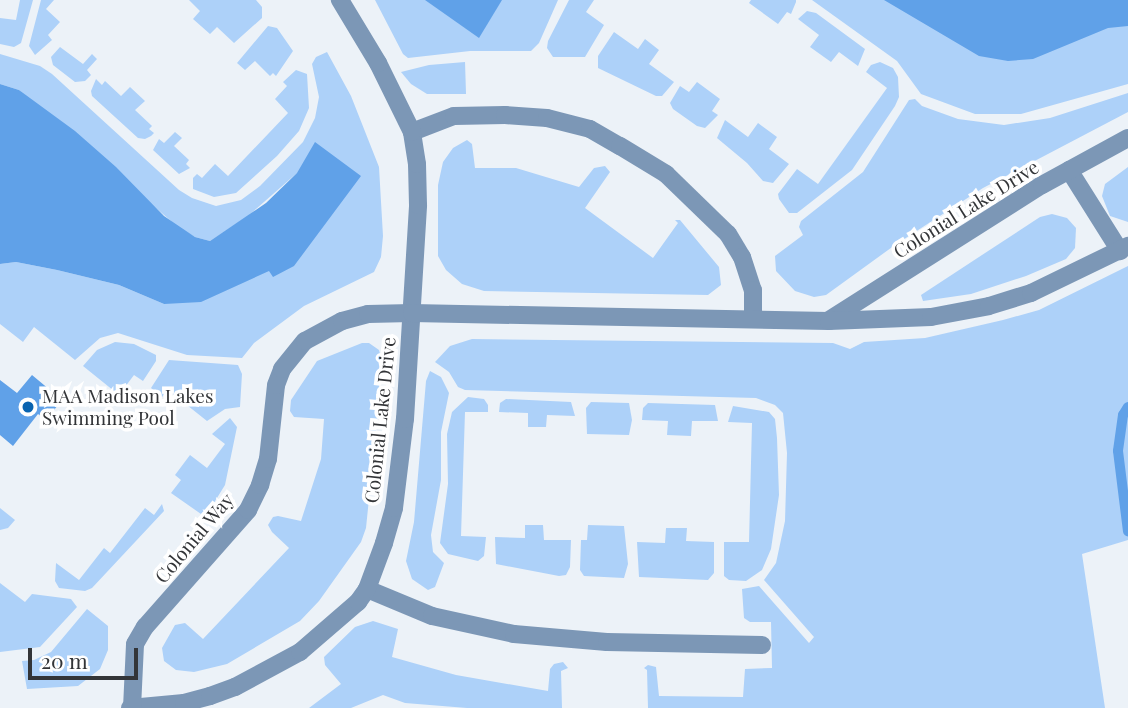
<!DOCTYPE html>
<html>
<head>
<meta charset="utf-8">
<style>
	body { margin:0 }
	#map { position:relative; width:1128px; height:708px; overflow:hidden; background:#ecf2f8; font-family:"Playfair Display",serif }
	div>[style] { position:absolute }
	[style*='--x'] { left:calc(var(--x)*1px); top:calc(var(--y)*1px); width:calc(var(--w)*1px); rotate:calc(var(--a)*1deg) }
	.green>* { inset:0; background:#add1f9 }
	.water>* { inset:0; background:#60a1e8 }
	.stream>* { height:10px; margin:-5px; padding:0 5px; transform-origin:5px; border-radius:5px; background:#60a1e8 }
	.minor>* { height:18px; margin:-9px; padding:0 9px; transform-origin:9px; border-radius:9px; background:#7c97b6 }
	.dots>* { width:19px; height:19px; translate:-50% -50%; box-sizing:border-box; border:4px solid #fff; border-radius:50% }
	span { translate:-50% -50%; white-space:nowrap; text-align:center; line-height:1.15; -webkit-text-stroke:7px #fff; paint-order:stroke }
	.street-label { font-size:19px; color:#333538 }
	.poi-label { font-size:19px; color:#333538 }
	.left { translate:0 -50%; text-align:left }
	.scale { position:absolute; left:28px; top:648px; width:110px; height:32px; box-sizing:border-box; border:4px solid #333538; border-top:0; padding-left:9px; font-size:21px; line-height:24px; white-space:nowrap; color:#333538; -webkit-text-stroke:5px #fff; paint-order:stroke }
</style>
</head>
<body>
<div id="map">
	<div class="green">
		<div style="clip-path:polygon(20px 0,33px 0,21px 43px,14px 47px,0 44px,0 18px,16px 20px)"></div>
		<div style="clip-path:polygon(41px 0,54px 0,46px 9px,60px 22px,48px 35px,52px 40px,35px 55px,29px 46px)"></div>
		<div style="clip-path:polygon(189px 0,256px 0,262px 7px,262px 18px,234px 43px,217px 27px,210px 34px,193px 19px,200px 11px)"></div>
		<div style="clip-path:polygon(375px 0,558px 0,539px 43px,531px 51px,470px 51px,408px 58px,403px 54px)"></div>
		<div style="clip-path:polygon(569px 0,594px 0,586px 12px,604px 25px,585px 57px,553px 57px,547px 48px,548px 41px)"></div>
		<div style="clip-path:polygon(751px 0,796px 0,796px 2px,791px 14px,787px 12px,778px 24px,749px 3px)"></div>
		<div style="clip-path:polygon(812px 0,1128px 0,1128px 84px,1021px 114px,975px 114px,921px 94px,897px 61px)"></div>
		<div style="clip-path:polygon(807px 11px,816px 13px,865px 49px,858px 66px,839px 52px,831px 62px,810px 47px,819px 35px,798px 19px)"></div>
		<div style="clip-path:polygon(268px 26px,277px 28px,293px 51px,276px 76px,273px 73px,270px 76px,255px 61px,245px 70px,237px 63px)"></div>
		<div style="clip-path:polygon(614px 32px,638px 49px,645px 39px,659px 50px,649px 64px,674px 82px,662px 96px,656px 96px,598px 68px,598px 56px)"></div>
		<div style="clip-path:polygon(60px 47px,83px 64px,92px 54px,97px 59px,87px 70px,91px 75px,85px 81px,75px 82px,53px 65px,51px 57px)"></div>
		<div style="clip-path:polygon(evenodd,327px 52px,351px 96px,379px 167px,383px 236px,381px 257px,374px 272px,304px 306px,254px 343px,242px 358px,187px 355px,118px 333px,100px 338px,75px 360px,34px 327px,23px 342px,0 324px,0 264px,16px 262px,57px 270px,119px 285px,164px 304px,248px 216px,210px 241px,195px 237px,178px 227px,19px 90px,0 84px,0 54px,40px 66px,52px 74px,179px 190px,192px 198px,216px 206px,241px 200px,260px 186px,303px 142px,315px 118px,319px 97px,312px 64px,316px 57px,327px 52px,297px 173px,260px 245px,248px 216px,297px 173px)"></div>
		<div style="clip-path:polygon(465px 62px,466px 94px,427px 94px,411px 84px,401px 72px,429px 65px)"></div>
		<div style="clip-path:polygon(880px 62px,893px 68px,898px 77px,899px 97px,895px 106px,852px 170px,797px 213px,789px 213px,779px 199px,778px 194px,797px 169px,818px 184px,887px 88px,866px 72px,871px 65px)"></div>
		<div style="clip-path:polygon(296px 70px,307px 74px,309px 108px,299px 131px,277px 156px,236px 193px,214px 197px,193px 189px,193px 178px,197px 174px,202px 178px,215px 164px,228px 176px,288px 113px,275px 99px,287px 86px,283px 82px)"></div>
		<div style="clip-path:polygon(96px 79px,102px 85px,105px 81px,121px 96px,130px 87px,145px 101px,135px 110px,152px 126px,149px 129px,154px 133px,151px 136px,145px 139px,138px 138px,92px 96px,91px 91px)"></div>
		<div style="clip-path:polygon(697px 82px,720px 99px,712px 111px,718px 115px,705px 128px,697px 126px,673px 109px,670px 103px,680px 86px,689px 92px)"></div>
		<div style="clip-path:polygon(1128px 93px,1128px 112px,983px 188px,895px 245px,826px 295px,814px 297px,795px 291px,776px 271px,775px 256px,803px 235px,799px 227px,801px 221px,863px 172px,909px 100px,915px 99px,922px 106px,958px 119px,1004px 125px,1050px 118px)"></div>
		<div style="clip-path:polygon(725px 120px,748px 137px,758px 123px,777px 137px,769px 149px,789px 164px,773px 183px,763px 181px,747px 163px,717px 138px)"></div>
		<div style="clip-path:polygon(175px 132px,182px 138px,174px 146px,189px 160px,186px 164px,190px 168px,179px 174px,153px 150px,159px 139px,164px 143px)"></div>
		<div style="clip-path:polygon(467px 140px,472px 144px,475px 168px,516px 168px,579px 187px,594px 168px,605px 166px,610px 172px,585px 208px,653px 258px,678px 223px,675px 220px,680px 220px,719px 267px,721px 285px,708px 295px,484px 291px,462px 284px,446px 270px,438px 256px,438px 185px,443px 162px,453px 148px)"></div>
		<div style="clip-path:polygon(1128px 167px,1128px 222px,1110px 216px,1102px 196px,1105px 184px)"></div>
		<div style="clip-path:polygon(1052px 214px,1067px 218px,1076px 228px,1075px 248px,1066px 259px,1026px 276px,971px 294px,923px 301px,921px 295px,1040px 217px)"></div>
		<div style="clip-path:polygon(1128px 266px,1128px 540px,1082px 554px,1105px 708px,648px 708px,647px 670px,644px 668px,648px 665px,656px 667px,659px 696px,743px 697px,745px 669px,772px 668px,771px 622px,750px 622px,744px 618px,742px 589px,759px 586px,809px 643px,814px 637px,764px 580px,776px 563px,785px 521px,787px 453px,783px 413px,775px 405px,756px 398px,465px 390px,458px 387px,449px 372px,435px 362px,450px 346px,472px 339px,833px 343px,850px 349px,864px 342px,925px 338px,1003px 320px,1039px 310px)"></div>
		<div style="clip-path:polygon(115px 342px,134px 344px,156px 355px,156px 361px,143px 381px,134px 375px,119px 395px,83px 366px,97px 350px)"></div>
		<div style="clip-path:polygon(362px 343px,369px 343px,379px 350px,382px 361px,382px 371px,376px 371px,380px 391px,366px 528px,361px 542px,319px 601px,300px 621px,227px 664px,194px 672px,176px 670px,164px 661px,162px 648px,175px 625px,185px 623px,203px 639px,289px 548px,272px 532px,268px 525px,273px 517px,278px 516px,301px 521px,321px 459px,324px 419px,294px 417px,290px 411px,291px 400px,317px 361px)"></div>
		<div style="clip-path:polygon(169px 360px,238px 365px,242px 374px,240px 407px,225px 409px,207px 421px,168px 390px,162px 397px,151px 388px)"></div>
		<div style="clip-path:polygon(430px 371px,441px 377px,449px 393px,441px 432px,441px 480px,431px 535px,433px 552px,444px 563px,435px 587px,428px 590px,412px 579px,406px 561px,414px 522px,426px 381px)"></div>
		<div style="clip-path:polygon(468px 397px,484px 399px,488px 405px,488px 412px,465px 412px,461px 536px,486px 537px,484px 556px,478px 561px,448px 554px,440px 543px,448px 484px,447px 434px,452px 412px)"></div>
		<div style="clip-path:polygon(506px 399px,571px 402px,575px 416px,547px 415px,546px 427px,528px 427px,528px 413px,499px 412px,500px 403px)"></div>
		<div style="clip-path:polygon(591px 402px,629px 403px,632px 420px,629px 435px,587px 434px,586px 408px)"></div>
		<div style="clip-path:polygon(648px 403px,715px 405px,718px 421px,692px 421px,691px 436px,667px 435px,668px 421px,642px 420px,643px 408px)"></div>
		<div style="clip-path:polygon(733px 406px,769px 412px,775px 419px,777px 438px,779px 495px,771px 549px,762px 570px,746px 581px,729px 580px,724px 576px,724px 542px,749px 542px,752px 423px,728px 422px)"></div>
		<div style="clip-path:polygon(230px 418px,237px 427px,225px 485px,212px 506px,201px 514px,171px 493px,181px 480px,175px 475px,190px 455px,207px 468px,225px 444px,212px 434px)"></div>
		<div style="clip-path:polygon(162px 504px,164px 511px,92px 588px,85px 591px,59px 588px,55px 581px,56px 563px,79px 580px,104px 548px,110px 553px,145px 508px,154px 515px)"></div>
		<div style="clip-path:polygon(0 508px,15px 520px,8px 528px,0 530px)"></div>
		<div style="clip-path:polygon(525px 525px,543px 525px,544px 540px,571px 540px,570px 567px,566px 575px,559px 576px,496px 564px,495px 537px,525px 538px)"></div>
		<div style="clip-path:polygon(588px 525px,624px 526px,628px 564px,624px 578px,584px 576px,580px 570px,581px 540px,587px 540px)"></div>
		<div style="clip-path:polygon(666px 528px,687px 528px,686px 541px,714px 542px,714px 573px,708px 580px,639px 577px,637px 542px,665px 543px)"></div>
		<div style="clip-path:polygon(0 583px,25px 602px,32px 594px,71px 599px,77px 607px,40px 647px,0 652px)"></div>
		<div style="clip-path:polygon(87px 609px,108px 626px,108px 650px,100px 669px,78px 686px,27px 689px,22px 661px,34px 660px,51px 652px)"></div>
		<div style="clip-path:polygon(373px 621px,398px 629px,392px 657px,456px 675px,548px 691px,550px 669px,554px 664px,563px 662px,568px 668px,561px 671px,562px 708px,467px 708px,405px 703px,383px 695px,351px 708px,309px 708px,341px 684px,325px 665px,324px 657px,355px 627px)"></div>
	</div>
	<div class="water">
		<div style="clip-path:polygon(425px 0,502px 0,479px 38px)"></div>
		<div style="clip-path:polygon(884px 0,1128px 0,1128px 26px,1108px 28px,1033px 59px,1008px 61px,979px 56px)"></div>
		<div style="clip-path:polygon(0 84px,19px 90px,75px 131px,116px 167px,164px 216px,195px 237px,210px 241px,266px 203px,297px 173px,315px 142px,361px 176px,294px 266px,273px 277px,269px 271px,201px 302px,164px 304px,119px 285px,57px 270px,16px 262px,0 264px)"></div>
		<div style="clip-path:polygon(32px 375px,62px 400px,46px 420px,38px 414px,13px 446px,0 435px,0 380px,17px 393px)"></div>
	</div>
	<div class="stream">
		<div style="--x:1128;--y:407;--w:9;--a:122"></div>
		<div style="--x:1123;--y:415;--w:36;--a:98"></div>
		<div style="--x:1118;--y:451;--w:81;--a:82.9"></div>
	</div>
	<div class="minor">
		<div style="--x:412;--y:132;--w:45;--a:-20.9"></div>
		<div style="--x:454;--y:116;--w:51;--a:-1.1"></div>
		<div style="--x:505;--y:115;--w:42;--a:4.1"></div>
		<div style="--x:547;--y:118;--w:44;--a:14.3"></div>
		<div style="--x:590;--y:129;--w:34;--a:30"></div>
		<div style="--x:620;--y:146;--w:54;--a:31.3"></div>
		<div style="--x:666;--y:174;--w:86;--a:44.1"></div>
		<div style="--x:728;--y:234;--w:27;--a:59"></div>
		<div style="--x:742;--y:257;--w:35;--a:72"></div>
		<div style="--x:753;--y:290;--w:29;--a:90"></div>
		<div style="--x:1069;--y:170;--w:96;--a:57.8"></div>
		<div style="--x:829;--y:320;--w:252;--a:-32.4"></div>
		<div style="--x:1042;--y:185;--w:98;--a:-28.7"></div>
		<div style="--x:367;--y:589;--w:70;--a:22.6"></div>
		<div style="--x:432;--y:616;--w:84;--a:12.4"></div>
		<div style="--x:514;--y:634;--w:93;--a:4.9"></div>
		<div style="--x:607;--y:642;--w:155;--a:1.1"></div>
		<div style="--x:130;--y:708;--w:54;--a:-5.3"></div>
		<div style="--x:184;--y:703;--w:27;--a:-15"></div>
		<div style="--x:210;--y:696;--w:27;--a:-20"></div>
		<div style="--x:235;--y:687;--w:74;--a:-28.3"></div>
		<div style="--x:300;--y:652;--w:77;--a:-40.8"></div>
		<div style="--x:358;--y:602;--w:16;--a:-55"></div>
		<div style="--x:367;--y:589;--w:49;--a:-69.7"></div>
		<div style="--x:384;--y:543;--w:36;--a:-74"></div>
		<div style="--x:394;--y:508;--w:90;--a:-83"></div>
		<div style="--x:405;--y:419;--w:214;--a:-86.5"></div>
		<div style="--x:418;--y:205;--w:41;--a:-91.4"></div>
		<div style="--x:417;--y:164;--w:32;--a:-99"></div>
		<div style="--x:412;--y:132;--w:77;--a:-116.2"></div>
		<div style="--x:378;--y:63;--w:74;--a:-121.1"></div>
		<div style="--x:132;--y:708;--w:64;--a:-87.3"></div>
		<div style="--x:135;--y:644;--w:20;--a:-60"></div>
		<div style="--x:145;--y:627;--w:156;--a:-48.6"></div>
		<div style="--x:248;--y:510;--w:28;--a:-64"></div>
		<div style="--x:260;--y:485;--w:27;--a:-73"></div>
		<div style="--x:268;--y:459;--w:74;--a:-83.8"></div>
		<div style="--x:276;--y:385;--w:17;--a:-69"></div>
		<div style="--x:282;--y:369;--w:36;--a:-51"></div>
		<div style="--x:305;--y:341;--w:42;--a:-28.4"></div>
		<div style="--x:342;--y:321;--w:27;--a:-15"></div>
		<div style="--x:368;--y:314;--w:44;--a:-1.3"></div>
		<div style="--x:412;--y:313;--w:417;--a:1.1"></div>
		<div style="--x:829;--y:321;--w:102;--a:-2.2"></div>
		<div style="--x:931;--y:317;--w:59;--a:-10.7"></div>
		<div style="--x:989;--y:306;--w:44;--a:-17.2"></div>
		<div style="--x:1031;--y:293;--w:108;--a:-25.9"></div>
	</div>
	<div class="dots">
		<div style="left:28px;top:407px;background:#0963b0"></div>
	</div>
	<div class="street-label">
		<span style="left:966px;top:209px;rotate:-32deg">Colonial Lake Drive</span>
		<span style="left:380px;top:420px;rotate:-84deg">Colonial Lake Drive</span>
		<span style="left:194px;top:538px;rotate:-50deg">Colonial Way</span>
	</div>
	<div class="poi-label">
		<span class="left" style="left:42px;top:407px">MAA Madison Lakes<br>Swimming Pool</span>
	</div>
	<div class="scale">20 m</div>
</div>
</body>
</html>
